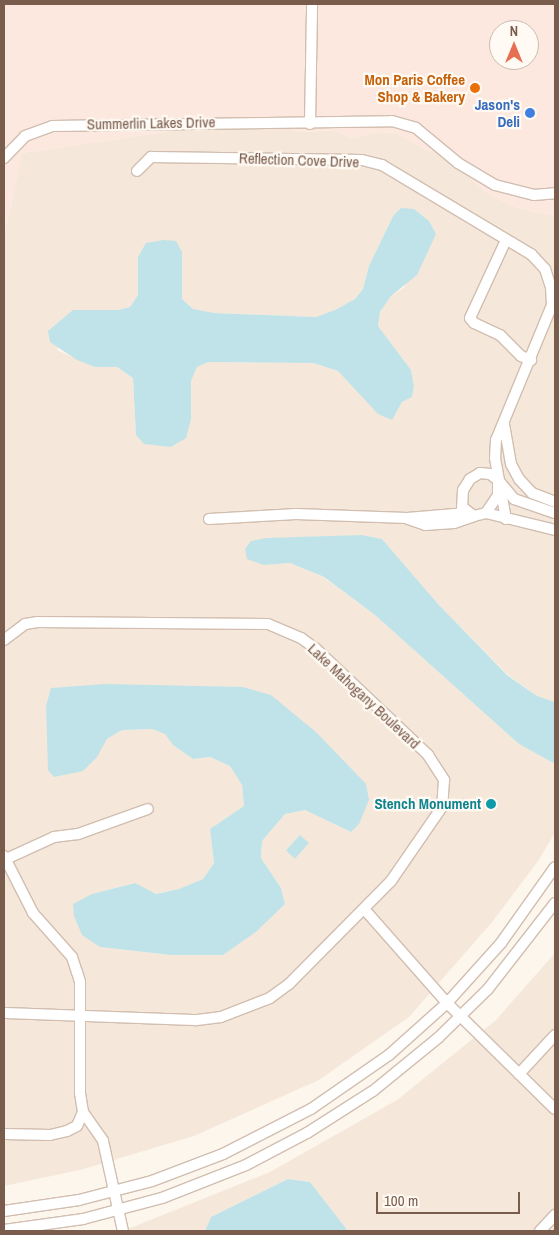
<!DOCTYPE html>
<html>
<head>
<meta charset="utf-8">
<style>
	body { margin:0 }
	#map { position:relative; width:559px; height:1235px; overflow:hidden; background:#fdf6ec; font-family:"Archivo Narrow",sans-serif }
	div>[style] { position:absolute }
	[style*='--x'] { left:calc(var(--x)*1px); top:calc(var(--y)*1px); width:calc(var(--w)*1px); rotate:calc(var(--a)*1deg) }
	.residential>* { inset:0; background:#f5e8da }
	.commercial>* { inset:0; background:#fde8e0 }
	.water>* { inset:0; background:#bfe3e8; transform-origin:0 0 }
	.roads { filter:drop-shadow(1px 0 #d1beb0) drop-shadow(-1px 0 #d1beb0) drop-shadow(0 1px #d1beb0) drop-shadow(0 -1px #d1beb0) }
	.street>* { height:10px; margin:-5px; padding:0 5px; transform-origin:5px; border-radius:5px; background:#fff }
	.dots>* { width:14px; height:14px; translate:-50% -50%; box-sizing:border-box; border:2px solid #fffaf3; border-radius:50% }
	span { translate:-50% -50%; white-space:nowrap; text-align:center; line-height:1.15; -webkit-text-stroke:4.5px #fffaf3; paint-order:stroke }
	.food-label { font-size:15px; color:#c56008; font-weight:700 }
	.right { translate:-100% -50%; text-align:right }
	.shop-label { font-size:15px; color:#366cbe; font-weight:700 }
	.street-label { font-size:15px; color:#7a5c4d }
	.culture-label { font-size:15px; color:#0d838f; font-weight:700 }
	.frame { position:absolute; inset:0; border:5px solid #7a5c4d; pointer-events:none }
	.north { position:absolute; left:489px; top:20px; width:50px; height:50px; box-sizing:border-box; background:#fffaf3; border:1px solid #cabbb1; border-radius:50%; rotate:0deg; font-size:14px; font-weight:700; line-height:20px; text-align:center; color:#7a5c4d }
	.north::after { content:''; display:block; margin:auto; width:18px; height:22px; background:#e76f51; clip-path:polygon(50% 0,100% 100%,50% 72%,0 100%) }
	.scale { position:absolute; left:376px; top:1192px; width:144px; height:22px; box-sizing:border-box; border:2px solid #7a5c4d; border-top:0; padding-left:6px; font-size:15px; line-height:18px; white-space:nowrap; color:#7a5c4d; -webkit-text-stroke:4px #fffaf3; paint-order:stroke }
</style>
</head>
<body>
<div id="map">
	<div class="residential">
		<div style="clip-path:polygon(evenodd,274px 124px,302px 132px,336px 130px,351px 139px,377px 132px,396px 133px,425px 149px,441px 153px,490px 195px,518px 208px,555px 216px,555px 702px,537px 696px,507px 674px,438px 604px,382px 539px,362px 535px,251px 541px,264px 565px,290px 563px,323px 577px,375px 615px,519px 744px,555px 764px,555px 833px,538px 861px,493px 921px,409px 1017px,319px 1080px,194px 1136px,80px 1170px,4px 1186px,4px 237px,22px 153px,198px 127px,274px 124px,393px 216px,405px 287px,391px 296px,380px 312px,378px 326px,411px 370px,414px 386px,412px 397px,402px 402px,392px 419px,338px 371px,313px 363px,207px 362px,197px 367px,191px 381px,191px 419px,136px 435px,133px 378px,117px 367px,95px 367px,57px 350px,73px 310px,119px 310px,130px 307px,138px 295px,138px 277px,182px 252px,182px 299px,193px 309px,214px 313px,316px 317px,335px 310px,355px 299px,363px 289px,369px 266px,393px 216px,274px 124px,105px 684px,351px 832px,305px 810px,285px 814px,262px 841px,261px 858px,281px 888px,285px 904px,256px 932px,223px 955px,171px 955px,100px 947px,92px 894px,134px 883px,155px 894px,179px 889px,203px 879px,214px 863px,210px 829px,244px 806px,242px 785px,230px 766px,210px 757px,193px 759px,173px 745px,165px 734px,152px 729px,122px 730px,107px 739px,105px 684px)"></div>
		<div style="clip-path:polygon(555px 953px,555px 1231px,348px 1231px,310px 1182px,288px 1179px,211px 1217px,205px 1231px,123px 1231px,270px 1172px,397px 1100px,496px 1020px)"></div>
	</div>
	<div class="commercial">
		<div style="clip-path:polygon(evenodd,4px 4px,555px 4px,555px 216px,518px 208px,490px 195px,441px 153px,425px 149px,396px 133px,377px 132px,351px 139px,336px 130px,302px 132px,274px 124px,198px 127px,22px 153px,4px 237px,4px 4px,499px 30px,529px 30px,529px 60px,499px 60px,499px 30px)"></div>
	</div>
	<div class="water">
		<div style="clip-path:polygon(401px 208px,414px 209px,429px 221px,436px 234px,417px 275px,391px 296px,380px 312px,378px 326px,411px 370px,414px 386px,412px 397px,402px 402px,392px 420px,378px 414px,338px 371px,313px 363px,208px 362px,197px 367px,191px 381px,191px 419px,186px 438px,171px 447px,144px 444px,136px 435px,133px 378px,117px 367px,95px 367px,77px 360px,50px 342px,48px 331px,73px 310px,119px 310px,130px 307px,138px 295px,138px 257px,146px 243px,164px 240px,176px 241px,182px 252px,182px 299px,193px 309px,214px 313px,316px 317px,335px 310px,355px 299px,363px 289px,369px 266px,393px 216px)"></div>
		<div style="clip-path:polygon(362px 535px,382px 539px,438px 604px,507px 675px,537px 696px,555px 702px,555px 764px,519px 744px,375px 615px,324px 577px,290px 563px,264px 565px,247px 559px,245px 549px,251px 541px,266px 538px)"></div>
		<div style="clip-path:polygon(105px 684px,243px 687px,271px 695px,317px 733px,366px 784px,369px 800px,359px 824px,351px 832px,305px 810px,285px 814px,262px 841px,261px 858px,281px 888px,285px 904px,256px 932px,223px 955px,171px 955px,100px 947px,82px 935px,74px 916px,73px 904px,92px 894px,135px 883px,156px 894px,179px 889px,203px 879px,214px 863px,210px 829px,244px 806px,242px 785px,230px 766px,210px 757px,193px 759px,173px 745px,165px 734px,152px 729px,122px 730px,107px 739px,97px 757px,83px 771px,54px 777px,48px 770px,46px 706px,51px 688px)"></div>
		<div style="left:300px;top:835px;width:12px;height:21px;rotate:42deg"></div>
		<div style="clip-path:polygon(288px 1179px,310px 1182px,348px 1231px,205px 1231px,211px 1217px)"></div>
	</div>
	<div class="roads">
		<div class="street">
			<div style="--x:310;--y:124;--w:120;--a:-89"></div>
			<div style="--x:4;--y:158;--w:30;--a:-46"></div>
			<div style="--x:25;--y:136;--w:29;--a:-20"></div>
			<div style="--x:52;--y:126;--w:340;--a:-0.8"></div>
			<div style="--x:392;--y:121;--w:25;--a:16"></div>
			<div style="--x:416;--y:128;--w:55;--a:39.8"></div>
			<div style="--x:458;--y:163;--w:43;--a:30.7"></div>
			<div style="--x:495;--y:185;--w:40;--a:14.4"></div>
			<div style="--x:534;--y:195;--w:21;--a:-5"></div>
			<div style="--x:137;--y:171;--w:20;--a:-45"></div>
			<div style="--x:151;--y:157;--w:211;--a:0.8"></div>
			<div style="--x:362;--y:160;--w:21;--a:14"></div>
			<div style="--x:382;--y:165;--w:174;--a:30.9"></div>
			<div style="--x:531;--y:254;--w:21;--a:47"></div>
			<div style="--x:545;--y:269;--w:19;--a:72"></div>
			<div style="--x:551;--y:287;--w:18;--a:87"></div>
			<div style="--x:552;--y:305;--w:146;--a:112.5"></div>
			<div style="--x:496;--y:440;--w:18;--a:93"></div>
			<div style="--x:495;--y:458;--w:62;--a:79.8"></div>
			<div style="--x:506;--y:240;--w:86;--a:114.8"></div>
			<div style="--x:470;--y:318;--w:6;--a:51"></div>
			<div style="--x:474;--y:323;--w:29;--a:25"></div>
			<div style="--x:500;--y:335;--w:30;--a:45"></div>
			<div style="--x:521;--y:356;--w:11;--a:22"></div>
			<div style="--x:504;--y:424;--w:41;--a:80.1"></div>
			<div style="--x:511;--y:464;--w:17;--a:62"></div>
			<div style="--x:519;--y:479;--w:19;--a:47"></div>
			<div style="--x:532;--y:493;--w:25;--a:21"></div>
			<div style="--x:499;--y:481;--w:23;--a:50"></div>
			<div style="--x:514;--y:499;--w:43;--a:18.9"></div>
			<div style="--x:486;--y:513;--w:71;--a:13.8"></div>
			<div style="--x:209;--y:519;--w:87;--a:-3.3"></div>
			<div style="--x:296;--y:514;--w:111;--a:2.1"></div>
			<div style="--x:407;--y:518;--w:60;--a:-4.8"></div>
			<div style="--x:408;--y:519;--w:18;--a:19"></div>
			<div style="--x:425;--y:525;--w:29;--a:-4"></div>
			<div style="--x:454;--y:523;--w:21;--a:-19"></div>
			<div style="--x:474;--y:516;--w:12;--a:-14"></div>
			<div style="--x:486;--y:513;--w:22;--a:-56"></div>
			<div style="--x:498;--y:495;--w:15;--a:-90"></div>
			<div style="--x:498;--y:480;--w:10;--a:-143"></div>
			<div style="--x:490;--y:474;--w:10;--a:-174"></div>
			<div style="--x:480;--y:473;--w:12;--a:149"></div>
			<div style="--x:470;--y:479;--w:13;--a:122"></div>
			<div style="--x:463;--y:490;--w:17;--a:93"></div>
			<div style="--x:462;--y:507;--w:15;--a:37"></div>
			<div style="--x:4;--y:640;--w:26;--a:-37"></div>
			<div style="--x:25;--y:624;--w:13;--a:-9"></div>
			<div style="--x:38;--y:622;--w:230;--a:0.5"></div>
			<div style="--x:268;--y:624;--w:36;--a:23"></div>
			<div style="--x:301;--y:638;--w:17;--a:36"></div>
			<div style="--x:315;--y:648;--w:156;--a:43.4"></div>
			<div style="--x:428;--y:755;--w:30;--a:57"></div>
			<div style="--x:444;--y:780;--w:27;--a:94"></div>
			<div style="--x:442;--y:807;--w:90;--a:124.6"></div>
			<div style="--x:391;--y:881;--w:145;--a:134.7"></div>
			<div style="--x:289;--y:984;--w:24;--a:144"></div>
			<div style="--x:270;--y:998;--w:53;--a:158.8"></div>
			<div style="--x:221;--y:1017;--w:26;--a:173"></div>
			<div style="--x:195;--y:1020;--w:191;--a:-177.9"></div>
			<div style="--x:4;--y:856;--w:64;--a:63"></div>
			<div style="--x:33;--y:913;--w:59;--a:48.4"></div>
			<div style="--x:72;--y:957;--w:16;--a:72"></div>
			<div style="--x:77;--y:972;--w:10;--a:73"></div>
			<div style="--x:80;--y:982;--w:111;--a:90"></div>
			<div style="--x:80;--y:1093;--w:19;--a:81"></div>
			<div style="--x:83;--y:1112;--w:35;--a:55"></div>
			<div style="--x:103;--y:1141;--w:92;--a:77.5"></div>
			<div style="--x:6;--y:859;--w:53;--a:-24.6"></div>
			<div style="--x:54;--y:837;--w:24;--a:-7"></div>
			<div style="--x:78;--y:834;--w:74;--a:-19.7"></div>
			<div style="--x:365;--y:910;--w:124;--a:48.6"></div>
			<div style="--x:447;--y:1003;--w:151;--a:44.5"></div>
			<div style="--x:519;--y:1074;--w:53;--a:-47.3"></div>
			<div style="--x:4;--y:1134;--w:46;--a:1.2"></div>
			<div style="--x:50;--y:1135;--w:17;--a:-13"></div>
			<div style="--x:67;--y:1131;--w:11;--a:-27"></div>
			<div style="--x:77;--y:1126;--w:15;--a:-67"></div>
			<div style="--x:4;--y:1211;--w:76;--a:-8.3"></div>
			<div style="--x:79;--y:1200;--w:75;--a:-14.6"></div>
			<div style="--x:152;--y:1181;--w:76;--a:-20.8"></div>
			<div style="--x:223;--y:1154;--w:99;--a:-27.1"></div>
			<div style="--x:311;--y:1109;--w:95;--a:-34.7"></div>
			<div style="--x:389;--y:1055;--w:78;--a:-41.9"></div>
			<div style="--x:447;--y:1003;--w:81;--a:-48"></div>
			<div style="--x:501;--y:943;--w:93;--a:-54.6"></div>
			<div style="--x:4;--y:1230;--w:80;--a:-7.9"></div>
			<div style="--x:83;--y:1219;--w:82;--a:-14.9"></div>
			<div style="--x:162;--y:1198;--w:90;--a:-21.4"></div>
			<div style="--x:246;--y:1165;--w:69;--a:-27.7"></div>
			<div style="--x:307;--y:1133;--w:78;--a:-32.5"></div>
			<div style="--x:373;--y:1091;--w:84;--a:-39.2"></div>
			<div style="--x:438;--y:1038;--w:70;--a:-44.4"></div>
			<div style="--x:488;--y:989;--w:109;--a:-52.1"></div>
			<div style="--x:540;--y:1231;--w:22;--a:-47"></div>
		</div>
	</div>
	<div class="dots">
		<div style="left:475px;top:88px;background:#e8710a"></div>
		<div style="left:530px;top:113px;background:#3f7fe0"></div>
		<div style="left:491px;top:804px;background:#0f9aa8"></div>
	</div>
	<div class="food-label">
		<span class="right" style="left:465px;top:88px">Mon Paris Coffee<br>Shop &amp; Bakery</span>
	</div>
	<div class="shop-label">
		<span class="right" style="left:520px;top:113px">Jason's<br>Deli</span>
	</div>
	<div class="street-label">
		<span style="left:151px;top:123px;rotate:-1deg">Summerlin Lakes Drive</span>
		<span style="left:299px;top:160px;rotate:2deg">Reflection Cove Drive</span>
		<span style="left:364px;top:696px;rotate:43deg">Lake Mahogany Boulevard</span>
	</div>
	<div class="culture-label">
		<span class="right" style="left:481px;top:804px">Stench Monument</span>
	</div>
	<div class="frame"></div>
	<div class="north">N</div>
	<div class="scale">100 m</div>
</div>
</body>
</html>
